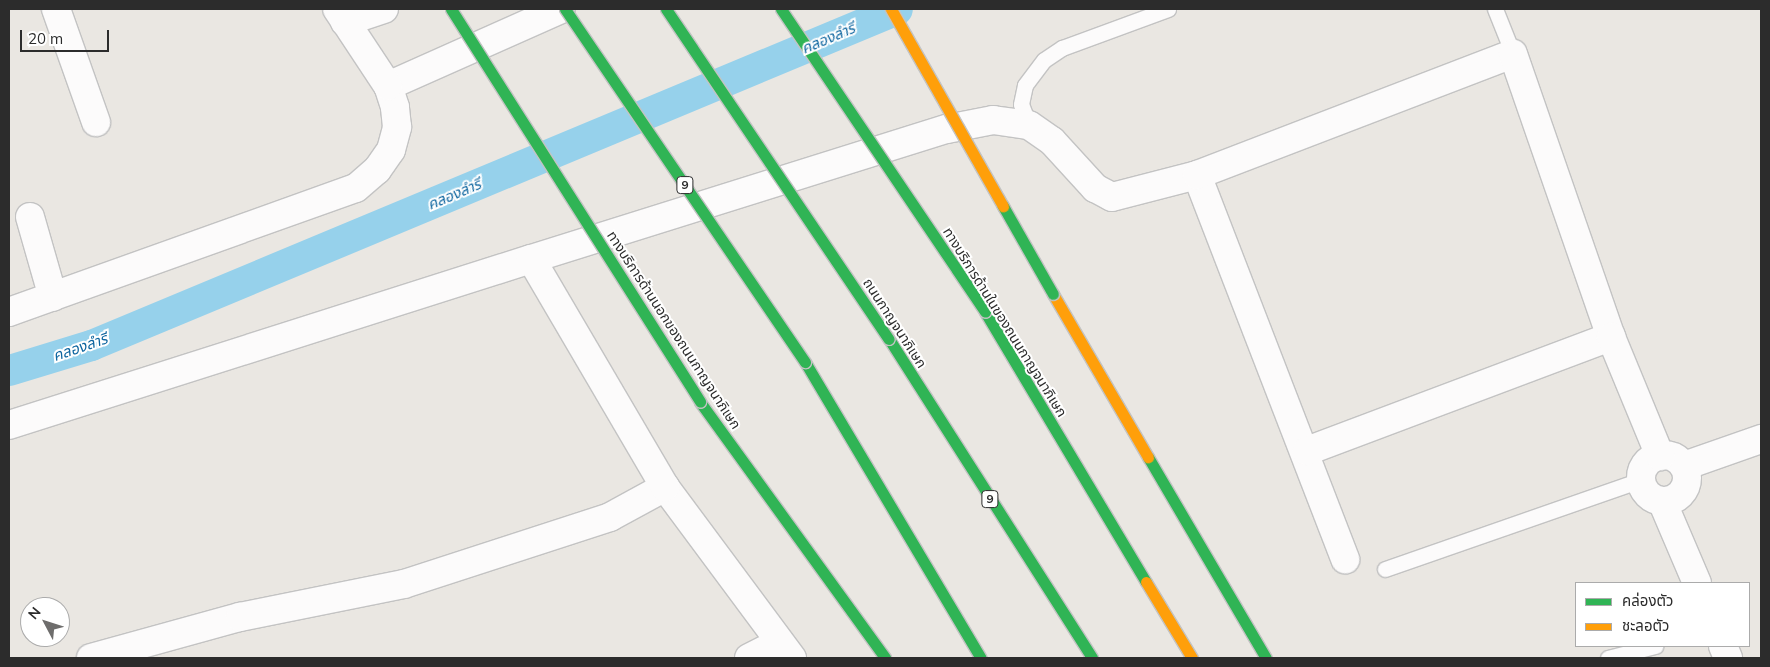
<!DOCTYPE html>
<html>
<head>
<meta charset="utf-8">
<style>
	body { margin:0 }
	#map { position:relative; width:1770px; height:667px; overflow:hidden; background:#eae7e2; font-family:Mulish,"Noto Sans Thai",sans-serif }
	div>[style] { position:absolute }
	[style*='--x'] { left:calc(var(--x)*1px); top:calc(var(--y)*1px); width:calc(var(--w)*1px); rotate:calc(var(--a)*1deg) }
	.canal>* { height:31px; margin:-15.5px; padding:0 15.5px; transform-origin:15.5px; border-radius:15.5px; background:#96d1eb }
	.roads { filter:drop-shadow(1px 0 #c3c3c3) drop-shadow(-1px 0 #c3c3c3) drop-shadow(0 1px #c3c3c3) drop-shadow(0 -1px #c3c3c3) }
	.lane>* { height:15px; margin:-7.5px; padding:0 7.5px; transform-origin:7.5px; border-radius:7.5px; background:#fcfbfb }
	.street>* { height:28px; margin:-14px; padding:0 14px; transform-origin:14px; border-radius:14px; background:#fcfbfb }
	.street>.ring { margin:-14px; padding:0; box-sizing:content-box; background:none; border:28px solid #fcfbfb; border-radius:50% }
	.fast>* { height:11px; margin:-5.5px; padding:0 5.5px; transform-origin:5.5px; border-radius:5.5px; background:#30b455 }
	.slow>* { height:11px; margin:-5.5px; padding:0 5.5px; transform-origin:5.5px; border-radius:5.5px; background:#ff9f0a }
	.bridges { filter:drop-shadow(1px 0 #c3c3c3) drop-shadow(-1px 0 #c3c3c3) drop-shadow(0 1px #c3c3c3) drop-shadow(0 -1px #c3c3c3) }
	.fast-bridge>* { height:11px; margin:-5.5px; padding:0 5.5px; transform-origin:5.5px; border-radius:5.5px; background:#30b455 }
	.slow-bridge>* { height:11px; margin:-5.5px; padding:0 5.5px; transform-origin:5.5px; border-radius:5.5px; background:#ff9f0a }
	span { translate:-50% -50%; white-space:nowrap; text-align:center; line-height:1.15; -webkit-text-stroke:4px #fff; paint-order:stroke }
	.shield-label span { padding:1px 4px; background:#fff; border:1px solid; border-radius:4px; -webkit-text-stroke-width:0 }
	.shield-label { font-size:12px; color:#2c2c2c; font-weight:700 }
	.street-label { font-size:14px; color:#2c2c2c }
	.water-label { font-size:15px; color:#0d659f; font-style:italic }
	.frame { position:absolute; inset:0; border:10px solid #2c2c2c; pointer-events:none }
	.legend { position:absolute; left:1575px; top:582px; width:175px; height:65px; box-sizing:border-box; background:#fff; border:1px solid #ababab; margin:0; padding:6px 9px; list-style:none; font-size:15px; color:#2c2c2c }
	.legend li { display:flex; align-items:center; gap:10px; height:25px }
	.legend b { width:25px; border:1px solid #ababab }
	.north { position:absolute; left:20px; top:597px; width:50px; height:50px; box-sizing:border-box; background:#fff; border:1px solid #ababab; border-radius:50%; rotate:310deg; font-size:14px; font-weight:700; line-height:20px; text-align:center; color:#2c2c2c }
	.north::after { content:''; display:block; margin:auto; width:18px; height:22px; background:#6e6d6c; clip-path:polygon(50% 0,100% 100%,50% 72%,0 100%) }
	.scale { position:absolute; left:20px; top:30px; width:89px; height:22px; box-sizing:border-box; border:2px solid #2c2c2c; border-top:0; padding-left:6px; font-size:15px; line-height:18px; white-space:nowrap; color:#2c2c2c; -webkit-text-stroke:4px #fff; paint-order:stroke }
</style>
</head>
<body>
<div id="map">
	<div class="canal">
		<div style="--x:9;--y:370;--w:86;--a:-17"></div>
		<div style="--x:91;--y:345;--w:873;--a:-22.63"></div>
	</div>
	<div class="roads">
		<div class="lane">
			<div style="--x:1495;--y:9;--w:48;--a:68.2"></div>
			<div style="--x:1029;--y:125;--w:22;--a:-111"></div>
			<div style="--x:1021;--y:104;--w:19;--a:-78"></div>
			<div style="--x:1025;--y:85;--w:31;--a:-53"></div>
			<div style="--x:1044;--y:60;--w:22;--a:-34"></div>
			<div style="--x:1062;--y:48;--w:113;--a:-20.2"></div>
			<div style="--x:1385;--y:569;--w:271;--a:-19.2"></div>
			<div style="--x:1608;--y:658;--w:49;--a:-14.3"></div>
		</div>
		<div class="street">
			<div style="--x:56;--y:9;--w:120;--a:70.5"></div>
			<div style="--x:345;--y:22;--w:41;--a:-18.4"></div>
			<div style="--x:388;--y:86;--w:189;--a:-24"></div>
			<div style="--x:1197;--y:175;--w:412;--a:68.9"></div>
			<div style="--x:30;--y:217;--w:83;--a:74"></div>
			<div style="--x:9;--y:312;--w:368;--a:-19.7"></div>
			<div style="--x:356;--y:188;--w:28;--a:-41"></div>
			<div style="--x:377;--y:170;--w:24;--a:-55"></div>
			<div style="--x:391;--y:150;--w:24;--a:-75"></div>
			<div style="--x:397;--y:127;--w:20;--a:-96"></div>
			<div style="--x:395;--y:107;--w:22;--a:-108"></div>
			<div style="--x:388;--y:86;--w:92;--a:-123.5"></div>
			<div style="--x:9;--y:425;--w:548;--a:-17.64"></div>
			<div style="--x:1307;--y:451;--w:325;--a:-20.6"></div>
			<div class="ring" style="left:1641px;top:455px;width:18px;height:18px"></div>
			<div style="--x:1684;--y:466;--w:82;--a:-19.3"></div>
			<div style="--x:1662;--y:501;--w:89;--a:66.9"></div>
			<div style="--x:1723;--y:646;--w:13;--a:67"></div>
			<div style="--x:91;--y:658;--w:155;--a:-15.4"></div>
			<div style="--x:240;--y:617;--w:167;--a:-11.4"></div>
			<div style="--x:404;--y:584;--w:217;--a:-18"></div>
			<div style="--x:610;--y:517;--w:63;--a:-28.6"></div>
			<div style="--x:749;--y:658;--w:31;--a:-27"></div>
			<div style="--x:792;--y:658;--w:213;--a:-126.6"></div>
			<div style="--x:665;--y:487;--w:264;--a:-120.4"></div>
			<div style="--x:531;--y:259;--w:436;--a:-17.4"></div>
			<div style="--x:947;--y:129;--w:47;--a:-11.1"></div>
			<div style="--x:993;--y:120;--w:36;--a:8"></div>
			<div style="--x:1029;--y:125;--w:28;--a:35"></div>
			<div style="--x:1052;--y:141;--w:64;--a:47.5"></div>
			<div style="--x:1095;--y:188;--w:19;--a:28"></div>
			<div style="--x:1112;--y:197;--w:88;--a:-14.5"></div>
			<div style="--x:1197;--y:175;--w:338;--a:-21"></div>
			<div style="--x:1513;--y:54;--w:299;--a:70.9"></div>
			<div style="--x:1611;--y:337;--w:129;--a:67.6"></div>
		</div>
		<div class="fast">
			<div style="--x:985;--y:312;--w:314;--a:59.2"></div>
			<div style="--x:889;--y:339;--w:378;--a:57.5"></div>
			<div style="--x:805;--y:362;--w:344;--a:59.3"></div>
			<div style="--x:700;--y:402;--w:316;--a:54.1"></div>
			<div style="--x:1148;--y:457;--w:233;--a:59.6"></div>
		</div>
		<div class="slow">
			<div style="--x:1053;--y:294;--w:189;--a:59.8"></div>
			<div style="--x:1146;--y:582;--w:89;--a:58.8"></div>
		</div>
	</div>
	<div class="bridges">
		<div class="fast-bridge">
			<div style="--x:451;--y:9;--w:465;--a:57.6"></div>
			<div style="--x:565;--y:9;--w:427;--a:55.8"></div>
			<div style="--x:666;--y:9;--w:398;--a:56"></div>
			<div style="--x:781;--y:9;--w:365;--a:56"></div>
			<div style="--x:1003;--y:206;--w:101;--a:60.4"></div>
		</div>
		<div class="slow-bridge">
			<div style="--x:891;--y:9;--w:227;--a:60.4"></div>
		</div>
	</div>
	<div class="shield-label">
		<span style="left:685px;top:185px">9</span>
		<span style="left:990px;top:499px">9</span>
	</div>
	<div class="street-label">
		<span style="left:1005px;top:322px;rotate:58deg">ทางบริการด้านในของถนนกาญจนาภิเษก</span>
		<span style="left:895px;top:323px;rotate:57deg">ถนนกาญจนาภิเษก</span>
		<span style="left:674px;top:330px;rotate:57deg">ทางบริการด้านนอกของถนนกาญจนาภิเษก</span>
	</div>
	<div class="water-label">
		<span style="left:828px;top:38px;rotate:-23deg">คลองลำรี</span>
		<span style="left:454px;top:194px;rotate:-23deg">คลองลำรี</span>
		<span style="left:80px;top:347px;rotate:-19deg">คลองลำรี</span>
	</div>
	<div class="frame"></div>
	<ul class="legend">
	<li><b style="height:6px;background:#30b455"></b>คล่องตัว</li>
	<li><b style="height:6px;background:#ff9f0a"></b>ชะลอตัว</li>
	</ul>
	<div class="north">N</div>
	<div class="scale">20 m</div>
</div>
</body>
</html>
